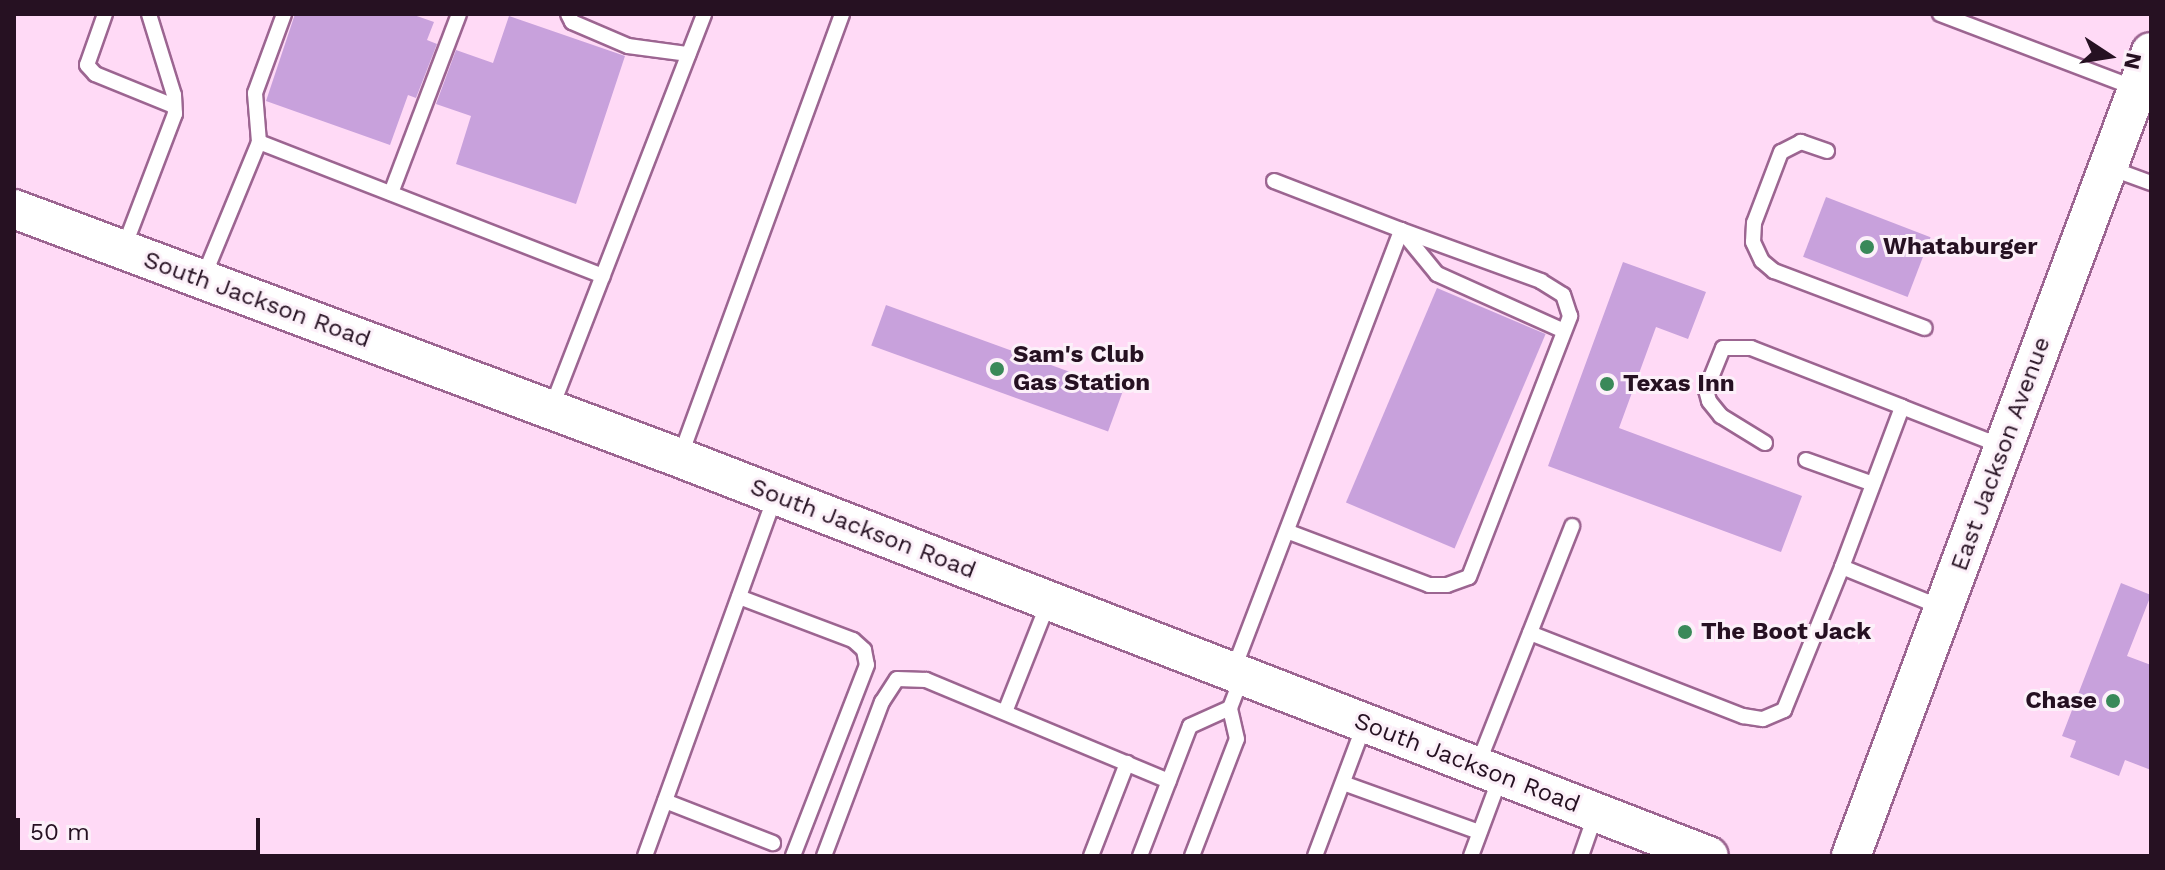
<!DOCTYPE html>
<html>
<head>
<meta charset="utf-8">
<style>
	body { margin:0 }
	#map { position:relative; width:2165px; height:870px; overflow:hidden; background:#ffdaf6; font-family:"Work Sans",sans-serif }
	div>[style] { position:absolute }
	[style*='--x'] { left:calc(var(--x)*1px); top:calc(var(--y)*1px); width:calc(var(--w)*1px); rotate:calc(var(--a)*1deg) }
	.building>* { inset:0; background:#c8a1dc; transform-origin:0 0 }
	.roads { filter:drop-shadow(2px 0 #9c6591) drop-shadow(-2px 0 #9c6591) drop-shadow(0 2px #9c6591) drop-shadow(0 -2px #9c6591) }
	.lane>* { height:14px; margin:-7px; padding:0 7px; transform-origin:7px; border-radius:7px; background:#fff }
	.secondary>* { height:38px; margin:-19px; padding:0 19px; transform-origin:19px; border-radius:19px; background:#fff }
	.dots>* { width:22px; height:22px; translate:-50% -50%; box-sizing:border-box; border:4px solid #fcf0f9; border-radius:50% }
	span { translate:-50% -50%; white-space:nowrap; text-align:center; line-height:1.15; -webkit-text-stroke:6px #fcf0f9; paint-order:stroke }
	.poi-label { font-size:24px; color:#261122; font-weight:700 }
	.left { translate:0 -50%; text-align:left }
	.right { translate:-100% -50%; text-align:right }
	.street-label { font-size:24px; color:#261122 }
	.frame { position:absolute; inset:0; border:16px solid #261122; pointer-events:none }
	.north { position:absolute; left:2069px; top:16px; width:80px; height:80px; -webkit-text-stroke:6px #fcf0f9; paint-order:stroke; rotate:102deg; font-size:22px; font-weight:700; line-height:32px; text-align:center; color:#261122 }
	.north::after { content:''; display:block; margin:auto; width:28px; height:36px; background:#261122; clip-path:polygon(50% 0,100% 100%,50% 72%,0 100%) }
	.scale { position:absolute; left:16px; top:818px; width:244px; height:36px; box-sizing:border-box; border:4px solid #261122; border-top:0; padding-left:10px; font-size:24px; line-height:28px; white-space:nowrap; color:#261122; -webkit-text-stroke:6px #fcf0f9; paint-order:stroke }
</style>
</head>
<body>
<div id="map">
	<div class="building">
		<div style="clip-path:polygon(295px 14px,411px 14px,434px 22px,427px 40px,437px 44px,416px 98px,408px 95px,390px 145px,266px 101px)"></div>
		<div style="clip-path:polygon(509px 16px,625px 56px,576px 204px,456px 164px,471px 116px,436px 104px,456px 50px,493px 63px)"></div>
		<div style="left:1826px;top:197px;width:112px;height:64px;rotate:21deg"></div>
		<div style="clip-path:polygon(1623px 262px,1706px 292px,1688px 339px,1656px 327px,1619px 428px,1802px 496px,1781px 552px,1548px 466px)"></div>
		<div style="left:1437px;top:288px;width:118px;height:233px;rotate:23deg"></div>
		<div style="left:886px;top:305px;width:252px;height:43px;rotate:20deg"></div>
		<div style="clip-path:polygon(2121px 583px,2151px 595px,2127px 656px,2151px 665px,2151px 770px,2125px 760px,2119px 776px,2070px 757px,2076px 741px,2062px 736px)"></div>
	</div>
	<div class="roads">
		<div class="lane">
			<div style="--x:105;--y:14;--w:54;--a:109.4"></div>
			<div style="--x:87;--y:65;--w:12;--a:48"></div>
			<div style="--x:95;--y:74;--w:85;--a:22.1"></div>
			<div style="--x:568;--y:14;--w:9;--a:63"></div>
			<div style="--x:572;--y:22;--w:61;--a:23.2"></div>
			<div style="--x:628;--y:46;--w:61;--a:7.6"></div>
			<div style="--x:1940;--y:14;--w:211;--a:20.8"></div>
			<div style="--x:259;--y:142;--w:49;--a:-94.7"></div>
			<div style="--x:255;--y:93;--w:84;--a:-69.8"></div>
			<div style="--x:1827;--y:151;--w:28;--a:-161"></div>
			<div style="--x:1801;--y:142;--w:22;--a:153"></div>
			<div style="--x:1781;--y:152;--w:76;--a:110.8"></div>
			<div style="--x:1754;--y:223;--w:19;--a:93"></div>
			<div style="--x:1753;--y:242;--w:21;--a:65"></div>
			<div style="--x:1762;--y:261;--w:16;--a:40"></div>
			<div style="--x:1774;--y:271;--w:161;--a:20.7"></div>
			<div style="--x:2110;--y:168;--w:44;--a:20.1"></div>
			<div style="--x:391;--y:193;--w:191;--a:-69.2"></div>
			<div style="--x:1401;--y:230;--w:57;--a:50.7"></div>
			<div style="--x:1437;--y:274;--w:139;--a:24.2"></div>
			<div style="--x:123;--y:250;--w:146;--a:-69.1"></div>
			<div style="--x:175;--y:114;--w:19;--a:-93"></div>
			<div style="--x:174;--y:95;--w:85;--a:-107.2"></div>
			<div style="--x:203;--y:278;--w:147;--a:-67.6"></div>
			<div style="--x:259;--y:142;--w:369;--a:21.3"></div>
			<div style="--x:551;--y:409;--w:424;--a:-68.8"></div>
			<div style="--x:1765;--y:443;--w:52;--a:-148.5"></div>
			<div style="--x:1721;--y:416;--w:19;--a:-129"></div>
			<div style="--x:1709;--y:401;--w:11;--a:-105"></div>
			<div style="--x:1706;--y:390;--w:45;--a:-68"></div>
			<div style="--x:1723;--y:348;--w:28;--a:0"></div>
			<div style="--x:1751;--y:348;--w:162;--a:21.3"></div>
			<div style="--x:680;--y:457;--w:472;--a:-69.9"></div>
			<div style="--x:1806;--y:460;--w:71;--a:19.7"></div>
			<div style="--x:1289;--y:532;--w:150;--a:20.7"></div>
			<div style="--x:1429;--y:585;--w:18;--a:0"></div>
			<div style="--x:1447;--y:585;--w:23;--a:-20"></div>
			<div style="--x:1469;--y:577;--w:280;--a:-68.8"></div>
			<div style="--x:1570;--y:316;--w:22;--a:-108"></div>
			<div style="--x:1563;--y:295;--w:26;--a:-148"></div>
			<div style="--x:1541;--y:281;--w:149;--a:-160"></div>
			<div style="--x:1842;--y:567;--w:171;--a:-69.4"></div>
			<div style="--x:1902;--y:407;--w:110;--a:21.4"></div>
			<div style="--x:739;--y:597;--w:122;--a:20.7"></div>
			<div style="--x:853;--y:640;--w:15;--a:42"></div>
			<div style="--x:864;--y:650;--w:15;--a:79"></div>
			<div style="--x:867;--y:665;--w:205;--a:111.2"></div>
			<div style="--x:1530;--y:633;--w:229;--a:21.3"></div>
			<div style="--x:1743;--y:716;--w:20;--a:9"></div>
			<div style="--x:1763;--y:719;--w:23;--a:-23"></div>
			<div style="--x:1784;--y:710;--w:154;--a:-67.9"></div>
			<div style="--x:1842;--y:567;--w:109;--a:22.1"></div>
			<div style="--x:1233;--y:671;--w:472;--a:-69.1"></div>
			<div style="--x:1401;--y:230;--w:136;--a:-158.9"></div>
			<div style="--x:1005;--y:712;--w:119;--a:-68.4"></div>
			<div style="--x:1478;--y:764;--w:256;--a:-68.4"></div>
			<div style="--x:1343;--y:783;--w:145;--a:19.8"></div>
			<div style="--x:665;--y:801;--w:116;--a:21.3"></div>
			<div style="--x:645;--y:856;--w:384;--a:-70.1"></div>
			<div style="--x:824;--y:856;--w:165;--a:-69.4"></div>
			<div style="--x:882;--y:702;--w:27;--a:-57"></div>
			<div style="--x:897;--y:679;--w:29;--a:2"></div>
			<div style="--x:926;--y:680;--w:263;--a:22.6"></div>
			<div style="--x:1091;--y:856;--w:100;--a:-68.8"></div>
			<div style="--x:1140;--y:856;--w:139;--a:-69"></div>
			<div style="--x:1190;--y:726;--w:44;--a:-24.2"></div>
			<div style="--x:1192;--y:856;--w:125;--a:-69"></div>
			<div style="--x:1237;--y:739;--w:32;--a:-103"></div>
			<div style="--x:1230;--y:708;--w:34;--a:-69"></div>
			<div style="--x:1315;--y:856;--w:142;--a:-69.4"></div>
			<div style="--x:1471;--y:856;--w:83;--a:-69.6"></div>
			<div style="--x:1581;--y:856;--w:46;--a:-70.8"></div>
		</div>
		<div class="secondary">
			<div style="--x:14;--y:209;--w:711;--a:20.5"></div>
			<div style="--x:680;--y:458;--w:1103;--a:21.15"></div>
			<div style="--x:1851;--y:856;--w:858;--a:-69.54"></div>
		</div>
	</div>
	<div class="dots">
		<div style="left:1867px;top:247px;background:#3a8959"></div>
		<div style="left:997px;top:369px;background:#3a8959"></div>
		<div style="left:1607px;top:384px;background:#3a8959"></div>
		<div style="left:1685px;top:632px;background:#3a8959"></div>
		<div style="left:2113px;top:701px;background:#3a8959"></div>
	</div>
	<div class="poi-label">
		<span class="left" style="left:1883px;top:247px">Whataburger</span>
		<span class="left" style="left:1013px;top:369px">Sam's Club<br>Gas Station</span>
		<span class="left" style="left:1623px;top:384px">Texas Inn</span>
		<span class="left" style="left:1701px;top:632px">The Boot Jack</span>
		<span class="right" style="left:2097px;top:701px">Chase</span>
	</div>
	<div class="street-label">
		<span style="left:257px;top:300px;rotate:20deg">South Jackson Road</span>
		<span style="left:2001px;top:454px;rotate:-70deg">East Jackson Avenue</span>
		<span style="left:863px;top:529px;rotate:21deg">South Jackson Road</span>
		<span style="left:1467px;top:763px;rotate:21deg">South Jackson Road</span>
	</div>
	<div class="frame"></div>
	<div class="north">N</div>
	<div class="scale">50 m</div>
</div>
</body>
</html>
